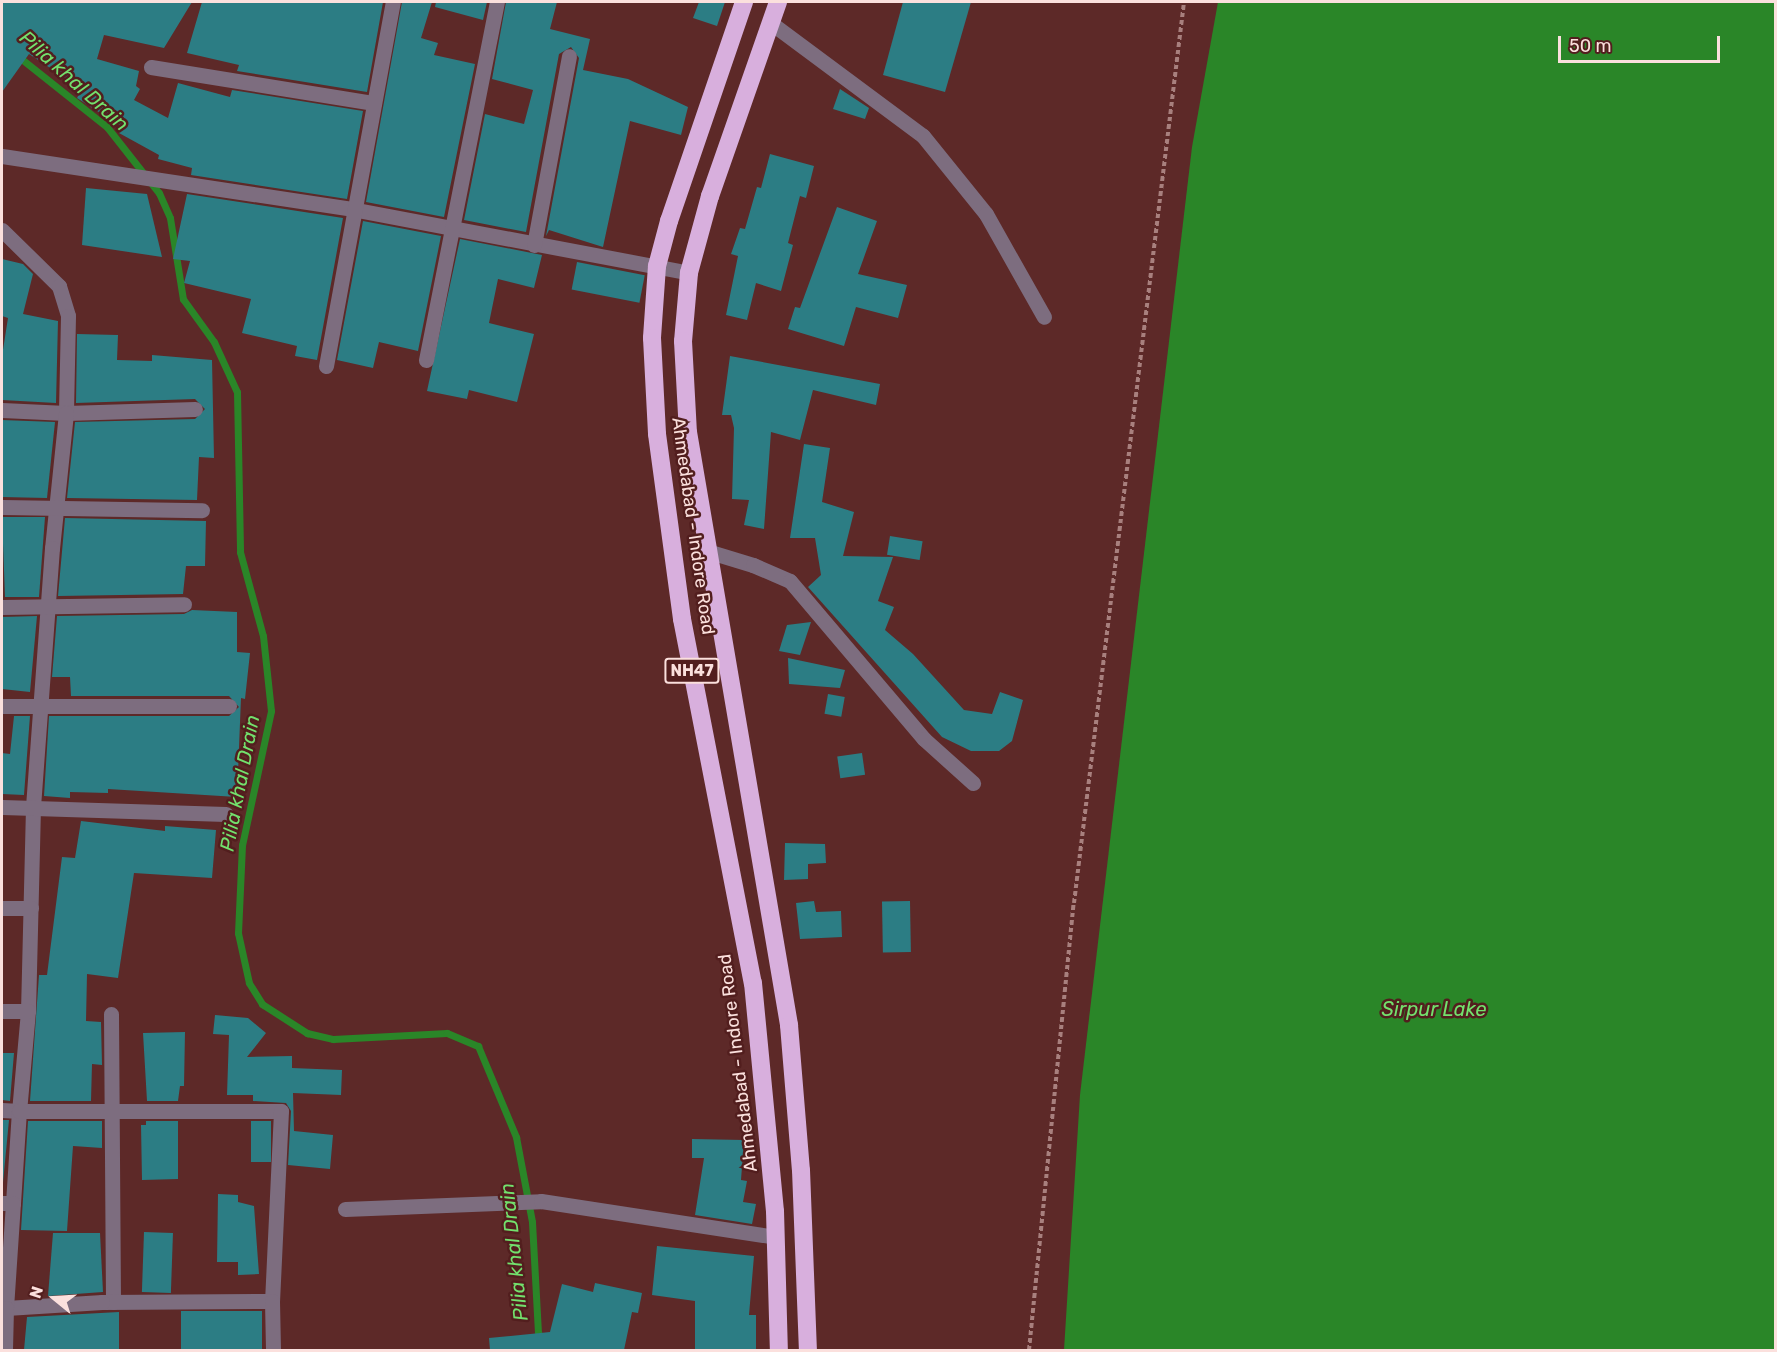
<!DOCTYPE html>
<html>
<head>
<meta charset="utf-8">
<style>
	body { margin:0 }
	#map { position:relative; width:1777px; height:1352px; overflow:hidden; background:#5d2928; font-family:Rubik,sans-serif }
	div>[style] { position:absolute }
	[style*='--x'] { left:calc(var(--x)*1px); top:calc(var(--y)*1px); width:calc(var(--w)*1px); rotate:calc(var(--a)*1deg) }
	.water>* { inset:0; background:#2a8628 }
	.stream>* { height:7px; margin:-3.5px; padding:0 3.5px; transform-origin:3.5px; border-radius:3.5px; background:#2a8628 }
	.building>* { inset:0; background:#2c7d84; transform-origin:0 0 }
	.path>* { height:4px; margin-top:-2px; transform-origin:0; background:repeating-linear-gradient(90deg,#a8807e 0 4.5px,transparent 0 7.5px) }
	.street>* { height:15px; margin:-7.5px; padding:0 7.5px; transform-origin:7.5px; border-radius:7.5px; background:#7d6d7f }
	.highway>* { height:18px; margin:-9px; padding:0 9px; transform-origin:9px; border-radius:9px; background:#d8afdd }
	span { translate:-50% -50%; white-space:nowrap; text-align:center; line-height:1.15; -webkit-text-stroke:5px #521e1e; paint-order:stroke }
	.shield-label span { padding:2px 4px; background:#521e1e; border:2px solid; border-radius:4px; -webkit-text-stroke-width:0 }
	.shield-label { font-size:16px; color:#fbe0dd; font-weight:700 }
	.street-label { font-size:18px; color:#fbe0dd }
	.water-label { font-size:20px; color:#73e16d; font-style:italic }
	.frame { position:absolute; inset:0; border:3px solid #fbe0dd; pointer-events:none }
	.north { position:absolute; left:24px; top:1268px; width:60px; height:60px; -webkit-text-stroke:4px #521e1e; paint-order:stroke; rotate:288deg; font-size:16px; font-weight:700; line-height:24px; text-align:center; color:#fbe0dd }
	.north::after { content:''; display:block; margin:auto; width:21px; height:27px; background:#fbe0dd; clip-path:polygon(50% 0,100% 100%,50% 72%,0 100%) }
	.scale { position:absolute; left:1558px; top:36px; width:162px; height:27px; box-sizing:border-box; border:3px solid #fbe0dd; border-top:0; padding-left:8px; font-size:18px; line-height:21px; white-space:nowrap; color:#fbe0dd; -webkit-text-stroke:4px #521e1e; paint-order:stroke }
</style>
</head>
<body>
<div id="map">
	<div class="water">
		<div style="clip-path:polygon(1218px 2px,1775px 2px,1775px 1350px,1064px 1350px,1080px 1095px,1192px 147px)"></div>
	</div>
	<div class="stream">
		<div style="--x:19;--y:57;--w:112;--a:38.5"></div>
		<div style="--x:107;--y:127;--w:84;--a:51.8"></div>
		<div style="--x:159;--y:193;--w:27;--a:66"></div>
		<div style="--x:170;--y:218;--w:82;--a:80.9"></div>
		<div style="--x:183;--y:299;--w:53;--a:54.2"></div>
		<div style="--x:214;--y:342;--w:55;--a:65.3"></div>
		<div style="--x:237;--y:392;--w:160;--a:88.9"></div>
		<div style="--x:240;--y:552;--w:87;--a:74.7"></div>
		<div style="--x:263;--y:636;--w:75;--a:83.9"></div>
		<div style="--x:271;--y:711;--w:137;--a:102.2"></div>
		<div style="--x:242;--y:845;--w:88;--a:92.6"></div>
		<div style="--x:238;--y:933;--w:51;--a:77.6"></div>
		<div style="--x:249;--y:983;--w:25;--a:58"></div>
		<div style="--x:262;--y:1004;--w:54;--a:32.8"></div>
		<div style="--x:307;--y:1033;--w:27;--a:13"></div>
		<div style="--x:333;--y:1039;--w:114;--a:-3"></div>
		<div style="--x:447;--y:1033;--w:34;--a:23"></div>
		<div style="--x:478;--y:1046;--w:99;--a:67.3"></div>
		<div style="--x:516;--y:1137;--w:86;--a:79.3"></div>
		<div style="--x:532;--y:1222;--w:110;--a:86.9"></div>
		<div style="--x:538;--y:1332;--w:19;--a:72"></div>
	</div>
	<div class="building">
		<div style="clip-path:polygon(2px 2px,192px 2px,164px 48px,104px 35px,97px 59px,139px 71px,136px 86px,140px 89px,134px 100px,168px 118px,178px 83px,230px 97px,232px 90px,363px 111px,347px 199px,191px 175px,192px 168px,158px 159px,159px 155px,119px 133px,122px 127px,77px 98px,82px 89px,29px 54px,2px 92px)"></div>
		<div style="clip-path:polygon(202px 2px,383px 2px,367px 92px,237px 71px,239px 65px,187px 53px)"></div>
		<div style="clip-path:polygon(402px 2px,432px 2px,421px 38px,438px 43px,434px 55px,475px 64px,444px 217px,366px 202px)"></div>
		<div style="clip-path:polygon(436px 2px,487px 2px,483px 20px,435px 7px)"></div>
		<div style="clip-path:polygon(506px 2px,557px 2px,550px 29px,590px 39px,583px 70px,628px 79px,688px 107px,681px 135px,630px 121px,603px 247px,549px 230px,546px 236px,579px 58px,571px 47px,559px 54px,526px 232px,464px 220px,485px 114px,524px 124px,533px 90px,492px 79px)"></div>
		<div style="clip-path:polygon(699px 2px,725px 2px,717px 26px,693px 18px)"></div>
		<div style="clip-path:polygon(903px 2px,971px 2px,945px 92px,883px 75px)"></div>
		<div style="clip-path:polygon(840px 89px,869px 108px,865px 119px,833px 109px)"></div>
		<div style="clip-path:polygon(770px 154px,814px 166px,806px 198px,800px 196px,788px 243px,793px 245px,781px 291px,756px 283px,747px 320px,726px 315px,738px 256px,731px 254px,740px 228px,745px 229px,757px 187px,761px 188px)"></div>
		<div style="clip-path:polygon(86px 188px,147px 194px,162px 257px,82px 245px)"></div>
		<div style="clip-path:polygon(187px 194px,343px 218px,317px 360px,295px 356px,297px 346px,242px 333px,251px 299px,184px 283px,190px 261px,173px 259px)"></div>
		<div style="clip-path:polygon(837px 207px,877px 221px,858px 274px,907px 285px,898px 318px,856px 307px,844px 346px,788px 329px,795px 307px,800px 308px)"></div>
		<div style="clip-path:polygon(363px 221px,441px 236px,418px 351px,379px 342px,373px 368px,337px 360px)"></div>
		<div style="clip-path:polygon(460px 239px,542px 255px,534px 288px,498px 279px,489px 323px,534px 334px,517px 402px,469px 390px,467px 399px,427px 391px)"></div>
		<div style="clip-path:polygon(2px 259px,23px 264px,33px 274px,23px 314px,58px 321px,56px 403px,2px 400px,2px 356px,8px 318px,2px 316px)"></div>
		<div style="left:577px;top:262px;width:69px;height:28px;rotate:11deg"></div>
		<div style="clip-path:polygon(77px 334px,118px 335px,117px 360px,152px 361px,152px 355px,212px 360px,214px 458px,199px 457px,197px 500px,67px 498px,75px 422px,195px 419px,205px 409px,195px 399px,76px 403px)"></div>
		<div style="clip-path:polygon(730px 356px,880px 384px,876px 405px,813px 390px,800px 440px,771px 432px,764px 529px,744px 525px,749px 500px,732px 499px,734px 428px,731px 415px,722px 415px)"></div>
		<div style="clip-path:polygon(2px 420px,55px 422px,47px 498px,2px 497px)"></div>
		<div style="clip-path:polygon(804px 444px,830px 448px,822px 502px,854px 512px,843px 556px,893px 557px,878px 601px,894px 607px,885px 630px,913px 654px,964px 710px,992px 714px,1000px 692px,1023px 700px,1012px 741px,999px 751px,971px 751px,942px 737px,808px 587px,821px 575px,815px 538px,790px 538px)"></div>
		<div style="clip-path:polygon(2px 517px,45px 517px,39px 597px,5px 597px)"></div>
		<div style="clip-path:polygon(65px 518px,206px 521px,205px 566px,186px 566px,183px 594px,58px 596px)"></div>
		<div style="left:890px;top:536px;width:33px;height:19px;rotate:9deg"></div>
		<div style="clip-path:polygon(192px 610px,237px 612px,237px 652px,250px 653px,245px 699px,241px 698px,237px 797px,108px 789px,108px 793px,70px 792px,70px 798px,44px 796px,49px 716px,229px 716px,239px 707px,229px 696px,71px 696px,70px 677px,52px 677px,57px 616px,184px 614px)"></div>
		<div style="clip-path:polygon(37px 616px,30px 692px,2px 689px,2px 617px)"></div>
		<div style="clip-path:polygon(811px 622px,800px 655px,779px 651px,787px 625px)"></div>
		<div style="clip-path:polygon(788px 658px,845px 670px,840px 688px,789px 684px)"></div>
		<div style="left:828px;top:694px;width:17px;height:20px;rotate:10deg"></div>
		<div style="clip-path:polygon(14px 716px,30px 716px,24px 795px,2px 794px,2px 753px,10px 754px)"></div>
		<div style="left:862px;top:753px;width:22px;height:25px;rotate:82deg"></div>
		<div style="clip-path:polygon(81px 821px,165px 831px,165px 826px,216px 830px,212px 878px,134px 873px,118px 978px,87px 974px,86px 1021px,101px 1022px,102px 1065px,92px 1064px,91px 1101px,30px 1101px,39px 975px,47px 975px,62px 857px,75px 858px)"></div>
		<div style="clip-path:polygon(785px 843px,825px 844px,826px 863px,808px 864px,808px 879px,784px 880px)"></div>
		<div style="clip-path:polygon(814px 901px,816px 912px,841px 911px,842px 937px,800px 939px,796px 903px)"></div>
		<div style="left:910px;top:901px;width:51px;height:28px;rotate:89deg"></div>
		<div style="clip-path:polygon(215px 1015px,248px 1018px,266px 1033px,247px 1057px,292px 1056px,292px 1068px,342px 1070px,341px 1095px,293px 1093px,294px 1131px,333px 1135px,330px 1169px,288px 1165px,291px 1111px,286px 1103px,253px 1101px,253px 1095px,227px 1095px,229px 1035px,213px 1034px)"></div>
		<div style="clip-path:polygon(185px 1032px,184px 1086px,180px 1086px,178px 1101px,147px 1101px,143px 1033px)"></div>
		<div style="clip-path:polygon(2px 1053px,14px 1053px,10px 1101px,2px 1100px)"></div>
		<div style="clip-path:polygon(2px 1120px,9px 1120px,2px 1193px)"></div>
		<div style="clip-path:polygon(28px 1121px,102px 1121px,102px 1148px,73px 1146px,67px 1231px,21px 1230px)"></div>
		<div style="clip-path:polygon(146px 1121px,178px 1121px,178px 1179px,142px 1180px,141px 1125px,146px 1125px)"></div>
		<div style="left:251px;top:1121px;width:20px;height:41px"></div>
		<div style="clip-path:polygon(692px 1139px,744px 1140px,741px 1180px,747px 1181px,743px 1202px,756px 1204px,752px 1224px,695px 1215px,704px 1158px,692px 1158px)"></div>
		<div style="clip-path:polygon(218px 1194px,238px 1195px,238px 1202px,254px 1206px,259px 1274px,238px 1275px,238px 1262px,217px 1262px)"></div>
		<div style="left:144px;top:1232px;width:29px;height:60px;rotate:2deg"></div>
		<div style="clip-path:polygon(53px 1233px,100px 1233px,103px 1292px,48px 1296px)"></div>
		<div style="clip-path:polygon(657px 1246px,754px 1256px,749px 1315px,756px 1315px,756px 1350px,695px 1350px,695px 1301px,652px 1295px)"></div>
		<div style="clip-path:polygon(595px 1283px,642px 1293px,638px 1313px,632px 1312px,624px 1350px,490px 1350px,489px 1338px,550px 1332px,562px 1284px,593px 1292px)"></div>
		<div style="left:181px;top:1311px;width:81px;height:39px"></div>
		<div style="clip-path:polygon(119px 1312px,119px 1350px,24px 1350px,27px 1317px)"></div>
	</div>
	<div class="path">
		<div style="--x:1029;--y:1350;--w:449;--a:-84.3"></div>
		<div style="--x:1074;--y:903;--w:908;--a:-83.04"></div>
	</div>
	<div class="street">
		<div style="--x:771;--y:23;--w:189;--a:36.6"></div>
		<div style="--x:923;--y:136;--w:100;--a:51.1"></div>
		<div style="--x:986;--y:214;--w:118;--a:60.6"></div>
		<div style="--x:151;--y:67;--w:226;--a:9.2"></div>
		<div style="--x:2;--y:156;--w:359;--a:8.6"></div>
		<div style="--x:357;--y:210;--w:338;--a:10.7"></div>
		<div style="--x:2;--y:230;--w:80;--a:44.5"></div>
		<div style="--x:59;--y:286;--w:31;--a:73"></div>
		<div style="--x:68;--y:316;--w:97;--a:91.2"></div>
		<div style="--x:66;--y:413;--w:129;--a:-1.8"></div>
		<div style="--x:534;--y:245;--w:192;--a:-79.5"></div>
		<div style="--x:426;--y:360;--w:365;--a:-78.8"></div>
		<div style="--x:326;--y:366;--w:370;--a:-79.6"></div>
		<div style="--x:2;--y:410;--w:64;--a:2.7"></div>
		<div style="--x:66;--y:413;--w:136;--a:95.9"></div>
		<div style="--x:52;--y:548;--w:260;--a:94.2"></div>
		<div style="--x:33;--y:807;--w:204;--a:91.4"></div>
		<div style="--x:28;--y:1011;--w:100;--a:95.1"></div>
		<div style="--x:19;--y:1111;--w:17;--a:-177"></div>
		<div style="--x:2;--y:507;--w:200;--a:0.9"></div>
		<div style="--x:707;--y:551;--w:48;--a:16.9"></div>
		<div style="--x:753;--y:565;--w:40;--a:23.4"></div>
		<div style="--x:790;--y:581;--w:207;--a:49.7"></div>
		<div style="--x:924;--y:739;--w:66;--a:41.9"></div>
		<div style="--x:2;--y:607;--w:182;--a:-0.9"></div>
		<div style="--x:2;--y:706;--w:227;--a:0"></div>
		<div style="--x:2;--y:807;--w:224;--a:1.8"></div>
		<div style="--x:2;--y:908;--w:29;--a:0"></div>
		<div style="--x:2;--y:1011;--w:26;--a:0"></div>
		<div style="--x:111;--y:1014;--w:288;--a:89.6"></div>
		<div style="--x:2;--y:1203;--w:11;--a:0"></div>
		<div style="--x:13;--y:1203;--w:92;--a:-86.3"></div>
		<div style="--x:19;--y:1111;--w:262;--a:0"></div>
		<div style="--x:281;--y:1111;--w:190;--a:92.7"></div>
		<div style="--x:272;--y:1301;--w:170;--a:179.7"></div>
		<div style="--x:102;--y:1302;--w:96;--a:176.4"></div>
		<div style="--x:6;--y:1308;--w:105;--a:-86.2"></div>
		<div style="--x:345;--y:1209;--w:196;--a:-2.3"></div>
		<div style="--x:541;--y:1201;--w:237;--a:8.7"></div>
		<div style="--x:272;--y:1301;--w:49;--a:88.8"></div>
		<div style="--x:2;--y:1308;--w:4;--a:0"></div>
		<div style="--x:6;--y:1308;--w:42;--a:91.4"></div>
	</div>
	<div class="highway">
		<div style="--x:744;--y:2;--w:231;--a:108.9"></div>
		<div style="--x:669;--y:221;--w:47;--a:104.9"></div>
		<div style="--x:657;--y:266;--w:72;--a:94"></div>
		<div style="--x:652;--y:338;--w:96;--a:87"></div>
		<div style="--x:657;--y:434;--w:187;--a:82.3"></div>
		<div style="--x:682;--y:619;--w:371;--a:79"></div>
		<div style="--x:753;--y:983;--w:229;--a:84.5"></div>
		<div style="--x:775;--y:1211;--w:139;--a:88.4"></div>
		<div style="--x:778;--y:2;--w:206;--a:109.3"></div>
		<div style="--x:710;--y:196;--w:80;--a:105.3"></div>
		<div style="--x:689;--y:273;--w:68;--a:95"></div>
		<div style="--x:683;--y:341;--w:91;--a:86.9"></div>
		<div style="--x:688;--y:432;--w:602;--a:80.33"></div>
		<div style="--x:789;--y:1025;--w:145;--a:85.3"></div>
		<div style="--x:801;--y:1170;--w:180;--a:87.8"></div>
	</div>
	<div class="shield-label">
		<span style="left:692px;top:671px">NH47</span>
	</div>
	<div class="street-label">
		<span style="left:693px;top:526px;rotate:82deg">Ahmedabad - Indore Road</span>
		<span style="left:738px;top:1063px;rotate:-97deg">Ahmedabad - Indore Road</span>
	</div>
	<div class="water-label">
		<span style="left:74px;top:81px;rotate:42deg">Pilia khal Drain</span>
		<span style="left:240px;top:783px;rotate:-79deg">Pilia khal Drain</span>
		<span style="left:1434px;top:1009px">Sirpur Lake</span>
		<span style="left:514px;top:1252px;rotate:-96deg">Pilia khal Drain</span>
	</div>
	<div class="frame"></div>
	<div class="north">N</div>
	<div class="scale">50 m</div>
</div>
</body>
</html>
